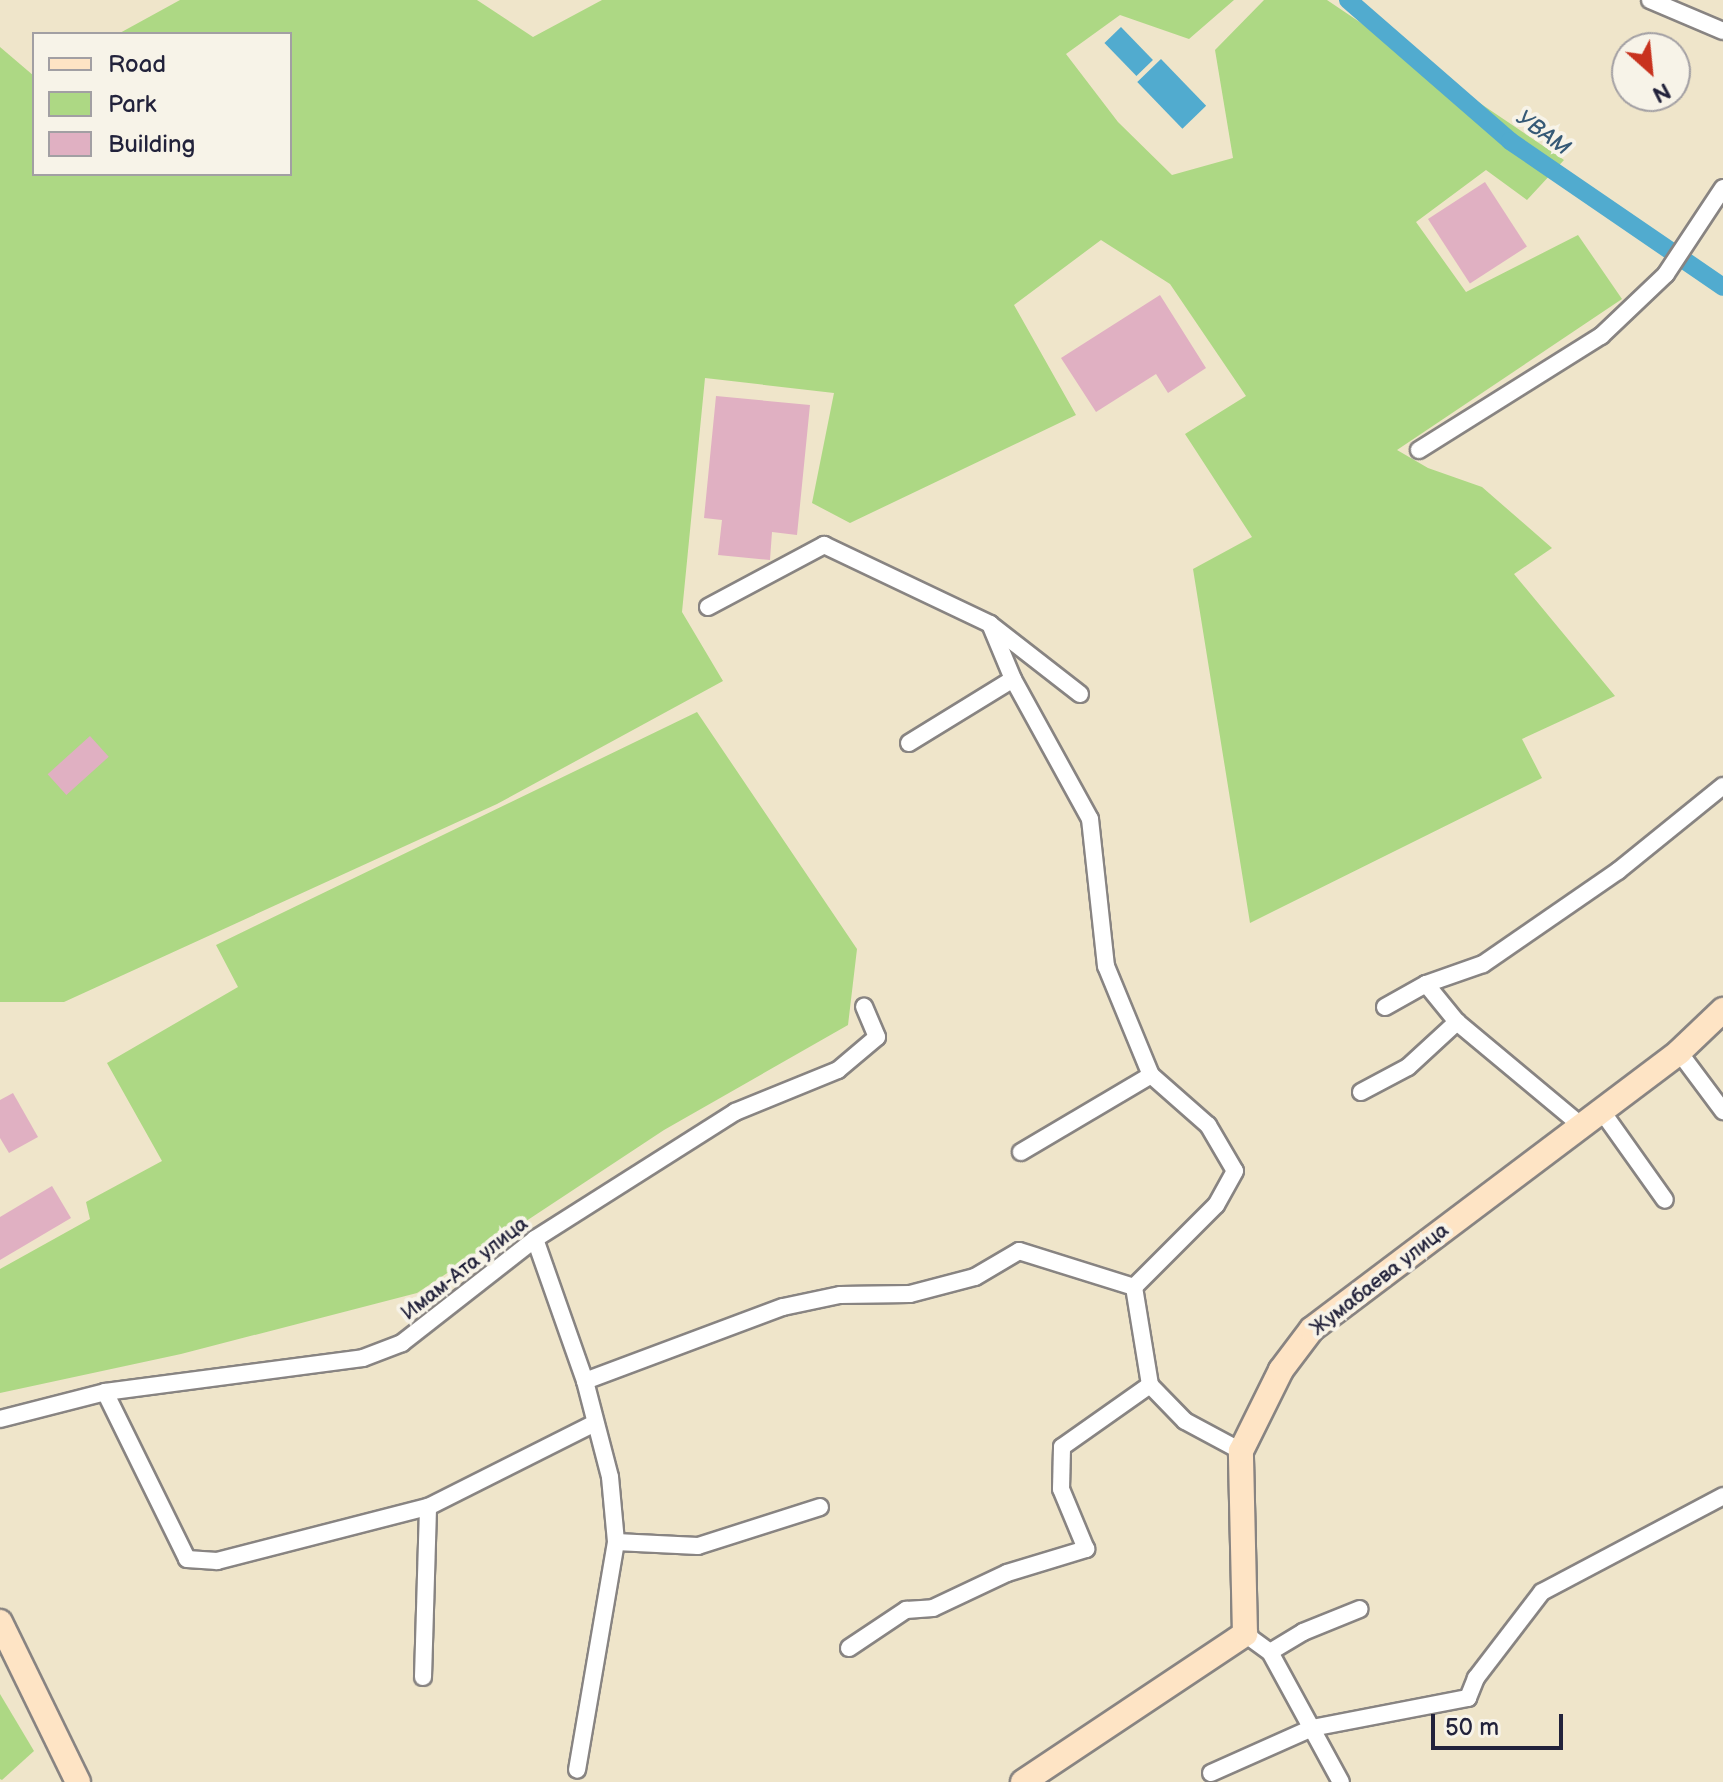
<!DOCTYPE html>
<html>
<head>
<meta charset="utf-8">
<style>
	body { margin:0 }
	#map { position:relative; width:1723px; height:1782px; overflow:hidden; background:#efe5ca; font-family:"Balsamiq Sans",sans-serif }
	div>[style] { position:absolute }
	[style*='--x'] { left:calc(var(--x)*1px); top:calc(var(--y)*1px); width:calc(var(--w)*1px); rotate:calc(var(--a)*1deg) }
	.green>* { inset:0; background:#add884 }
	.water>* { inset:0; background:#51abcf; transform-origin:0 0 }
	.canal>* { height:18px; margin:-9px; padding:0 9px; transform-origin:9px; border-radius:9px; background:#51abcf }
	.building>* { inset:0; background:#e0b0c2; transform-origin:0 0 }
	.roads { filter:drop-shadow(2px 0 #888482) drop-shadow(-2px 0 #888482) drop-shadow(0 2px #888482) drop-shadow(0 -2px #888482) }
	.street>* { height:16px; margin:-8px; padding:0 8px; transform-origin:8px; border-radius:8px; background:#fff }
	.secondary>* { height:24px; margin:-12px; padding:0 12px; transform-origin:12px; border-radius:12px; background:#fee4c5 }
	span { translate:-50% -50%; white-space:nowrap; text-align:center; line-height:1.15; -webkit-text-stroke:8px #f7f3e8; paint-order:stroke }
	.street-label { font-size:20px; color:#22223b }
	.water-label { font-size:22px; color:#355976; font-style:italic }
	.legend { position:absolute; left:32px; top:32px; width:260px; height:144px; box-sizing:border-box; background:#f7f3e8; border:2px solid #a29fa3; margin:0; padding:10px 14px; list-style:none; font-size:24px; color:#22223b }
	.legend li { display:flex; align-items:center; gap:16px; height:40px }
	.legend b { width:40px; border:2px solid #a29fa3 }
	.north { position:absolute; left:1611px; top:32px; width:80px; height:80px; box-sizing:border-box; background:#f7f3e8; border:2px solid #a29fa3; border-radius:50%; rotate:153deg; font-size:22px; font-weight:700; line-height:32px; text-align:center; color:#22223b }
	.north::after { content:''; display:block; margin:auto; width:28px; height:36px; background:#c8321e; clip-path:polygon(50% 0,100% 100%,50% 72%,0 100%) }
	.scale { position:absolute; left:1431px; top:1714px; width:132px; height:36px; box-sizing:border-box; border:4px solid #22223b; border-top:0; padding-left:10px; font-size:24px; line-height:28px; white-space:nowrap; color:#22223b; -webkit-text-stroke:6px #f7f3e8; paint-order:stroke }
</style>
</head>
<body>
<div id="map">
	<div class="green">
		<div style="clip-path:polygon(180px 0,477px 0,533px 37px,602px 0,1234px 0,1189px 39px,1120px 15px,1066px 54px,1118px 122px,1172px 175px,1233px 158px,1215px 50px,1264px 0,1327px 0,1564px 160px,1527px 200px,1486px 170px,1416px 222px,1466px 292px,1578px 235px,1622px 299px,1397px 450px,1428px 468px,1482px 487px,1552px 548px,1514px 574px,1615px 696px,1522px 739px,1542px 778px,1250px 923px,1193px 569px,1252px 537px,1185px 434px,1246px 396px,1170px 284px,1101px 240px,1014px 305px,1076px 415px,850px 523px,812px 503px,834px 393px,705px 378px,682px 612px,723px 681px,497px 804px,64px 1002px,0 1002px,0 47px,34px 76px,34px 174px,290px 174px,290px 34px,118px 34px)"></div>
		<div style="clip-path:polygon(697px 712px,857px 949px,848px 1025px,664px 1130px,417px 1293px,181px 1354px,0 1393px,0 1269px,90px 1219px,86px 1202px,162px 1161px,107px 1063px,238px 987px,216px 945px)"></div>
		<div style="clip-path:polygon(0 1694px,34px 1751px,2px 1780px,0 1779px)"></div>
	</div>
	<div class="water">
		<div style="left:1121px;top:27px;width:46px;height:23px;rotate:46deg"></div>
		<div style="left:1161px;top:59px;width:65px;height:33px;rotate:46deg"></div>
	</div>
	<div class="canal">
		<div style="--x:1348;--y:0;--w:215;--a:41"></div>
		<div style="--x:1510;--y:141;--w:258;--a:34.4"></div>
	</div>
	<div class="building">
		<div style="left:1485px;top:182px;width:77px;height:68px;rotate:57deg"></div>
		<div style="clip-path:polygon(1160px 295px,1206px 368px,1168px 393px,1156px 374px,1096px 412px,1061px 358px)"></div>
		<div style="clip-path:polygon(716px 396px,810px 405px,797px 535px,772px 532px,770px 560px,718px 555px,722px 520px,704px 518px)"></div>
		<div style="left:90px;top:736px;width:28px;height:57px;rotate:48deg"></div>
		<div style="clip-path:polygon(13px 1093px,38px 1137px,9px 1153px,0 1138px,0 1100px)"></div>
		<div style="clip-path:polygon(52px 1186px,71px 1218px,0 1260px,0 1217px)"></div>
	</div>
	<div class="roads">
		<div class="street">
			<div style="--x:1650;--y:0;--w:79;--a:23"></div>
			<div style="--x:1419;--y:450;--w:215;--a:-32.1"></div>
			<div style="--x:1601;--y:336;--w:90;--a:-43.6"></div>
			<div style="--x:1666;--y:274;--w:103;--a:-56.5"></div>
			<div style="--x:708;--y:607;--w:132;--a:-28.1"></div>
			<div style="--x:824;--y:545;--w:184;--a:25.4"></div>
			<div style="--x:990;--y:624;--w:114;--a:37.9"></div>
			<div style="--x:990;--y:624;--w:60;--a:67.3"></div>
			<div style="--x:1013;--y:679;--w:160;--a:61.2"></div>
			<div style="--x:1090;--y:819;--w:148;--a:83.8"></div>
			<div style="--x:1106;--y:966;--w:118;--a:67.6"></div>
			<div style="--x:1151;--y:1075;--w:76;--a:41.3"></div>
			<div style="--x:1208;--y:1125;--w:53;--a:59.6"></div>
			<div style="--x:1235;--y:1171;--w:39;--a:119"></div>
			<div style="--x:1216;--y:1205;--w:116;--a:135"></div>
			<div style="--x:1134;--y:1287;--w:99;--a:80.7"></div>
			<div style="--x:1150;--y:1385;--w:50;--a:45.8"></div>
			<div style="--x:1185;--y:1421;--w:64;--a:28.2"></div>
			<div style="--x:909;--y:743;--w:122;--a:-31.6"></div>
			<div style="--x:1426;--y:984;--w:49;--a:50.8"></div>
			<div style="--x:1457;--y:1022;--w:163;--a:39.8"></div>
			<div style="--x:1385;--y:1007;--w:47;--a:-29.3"></div>
			<div style="--x:1426;--y:984;--w:60;--a:-19.3"></div>
			<div style="--x:1483;--y:964;--w:164;--a:-34.6"></div>
			<div style="--x:1618;--y:871;--w:135;--a:-39"></div>
			<div style="--x:1679;--y:1052;--w:74;--a:53.3"></div>
			<div style="--x:1361;--y:1092;--w:53;--a:-28"></div>
			<div style="--x:1408;--y:1067;--w:67;--a:-42.6"></div>
			<div style="--x:1601;--y:1110;--w:110;--a:54.6"></div>
			<div style="--x:1021;--y:1152;--w:151;--a:-30.6"></div>
			<div style="--x:535;--y:1239;--w:151;--a:70.6"></div>
			<div style="--x:585;--y:1381;--w:99;--a:75.4"></div>
			<div style="--x:610;--y:1477;--w:65;--a:84.7"></div>
			<div style="--x:616;--y:1542;--w:231;--a:99.7"></div>
			<div style="--x:585;--y:1381;--w:211;--a:-20.5"></div>
			<div style="--x:783;--y:1307;--w:58;--a:-11.9"></div>
			<div style="--x:840;--y:1295;--w:70;--a:-0.8"></div>
			<div style="--x:910;--y:1294;--w:67;--a:-14.7"></div>
			<div style="--x:975;--y:1277;--w:51;--a:-30.6"></div>
			<div style="--x:1019;--y:1251;--w:121;--a:17.4"></div>
			<div style="--x:105;--y:1392;--w:186;--a:63.8"></div>
			<div style="--x:187;--y:1559;--w:30;--a:4"></div>
			<div style="--x:217;--y:1561;--w:218;--a:-14.4"></div>
			<div style="--x:428;--y:1507;--w:187;--a:-26.7"></div>
			<div style="--x:0;--y:1419;--w:108;--a:-14.4"></div>
			<div style="--x:105;--y:1392;--w:260;--a:-7.5"></div>
			<div style="--x:363;--y:1358;--w:42;--a:-21"></div>
			<div style="--x:402;--y:1343;--w:169;--a:-38"></div>
			<div style="--x:535;--y:1239;--w:237;--a:-32.4"></div>
			<div style="--x:735;--y:1112;--w:111;--a:-22.2"></div>
			<div style="--x:838;--y:1070;--w:51;--a:-40.2"></div>
			<div style="--x:877;--y:1037;--w:33;--a:-113"></div>
			<div style="--x:616;--y:1542;--w:82;--a:2.8"></div>
			<div style="--x:698;--y:1546;--w:128;--a:-17.7"></div>
			<div style="--x:1245;--y:1634;--w:31;--a:36"></div>
			<div style="--x:1270;--y:1652;--w:148;--a:61.4"></div>
			<div style="--x:849;--y:1648;--w:69;--a:-33.7"></div>
			<div style="--x:906;--y:1610;--w:27;--a:-4"></div>
			<div style="--x:933;--y:1608;--w:82;--a:-25.3"></div>
			<div style="--x:1007;--y:1573;--w:83;--a:-16.9"></div>
			<div style="--x:1086;--y:1549;--w:65;--a:-112.6"></div>
			<div style="--x:1061;--y:1489;--w:42;--a:-88.6"></div>
			<div style="--x:1062;--y:1447;--w:108;--a:-35.2"></div>
			<div style="--x:1270;--y:1652;--w:39;--a:-31"></div>
			<div style="--x:1303;--y:1632;--w:61;--a:-22"></div>
			<div style="--x:423;--y:1677;--w:170;--a:-88.3"></div>
			<div style="--x:1211;--y:1773;--w:111;--a:-24"></div>
			<div style="--x:1312;--y:1728;--w:159;--a:-10.9"></div>
			<div style="--x:1468;--y:1698;--w:22;--a:-68"></div>
			<div style="--x:1476;--y:1678;--w:108;--a:-52.5"></div>
			<div style="--x:1542;--y:1592;--w:205;--a:-27.9"></div>
		</div>
		<div class="secondary">
			<div style="--x:0;--y:1622;--w:178;--a:64"></div>
			<div style="--x:1023;--y:1782;--w:267;--a:-33.7"></div>
			<div style="--x:1245;--y:1634;--w:183;--a:-91.3"></div>
			<div style="--x:1241;--y:1451;--w:90;--a:-63.7"></div>
			<div style="--x:1281;--y:1370;--w:51;--a:-52.9"></div>
			<div style="--x:1312;--y:1329;--w:460;--a:-37"></div>
			<div style="--x:1679;--y:1052;--w:61;--a:-43.7"></div>
		</div>
	</div>
	<div class="street-label">
		<span style="left:465px;top:1269px;rotate:-38deg">Имам-Ата улица</span>
		<span style="left:1380px;top:1280px;rotate:-38deg">Жумабаева улица</span>
	</div>
	<div class="water-label">
		<span style="left:1543px;top:133px;rotate:36deg">УВАМ</span>
	</div>
	<ul class="legend">
	<li><b style="height:10px;background:#fee4c5"></b>Road</li>
	<li><b style="height:22px;background:#add884"></b>Park</li>
	<li><b style="height:22px;background:#e0b0c2"></b>Building</li>
	</ul>
	<div class="north">N</div>
	<div class="scale">50 m</div>
</div>
</body>
</html>
